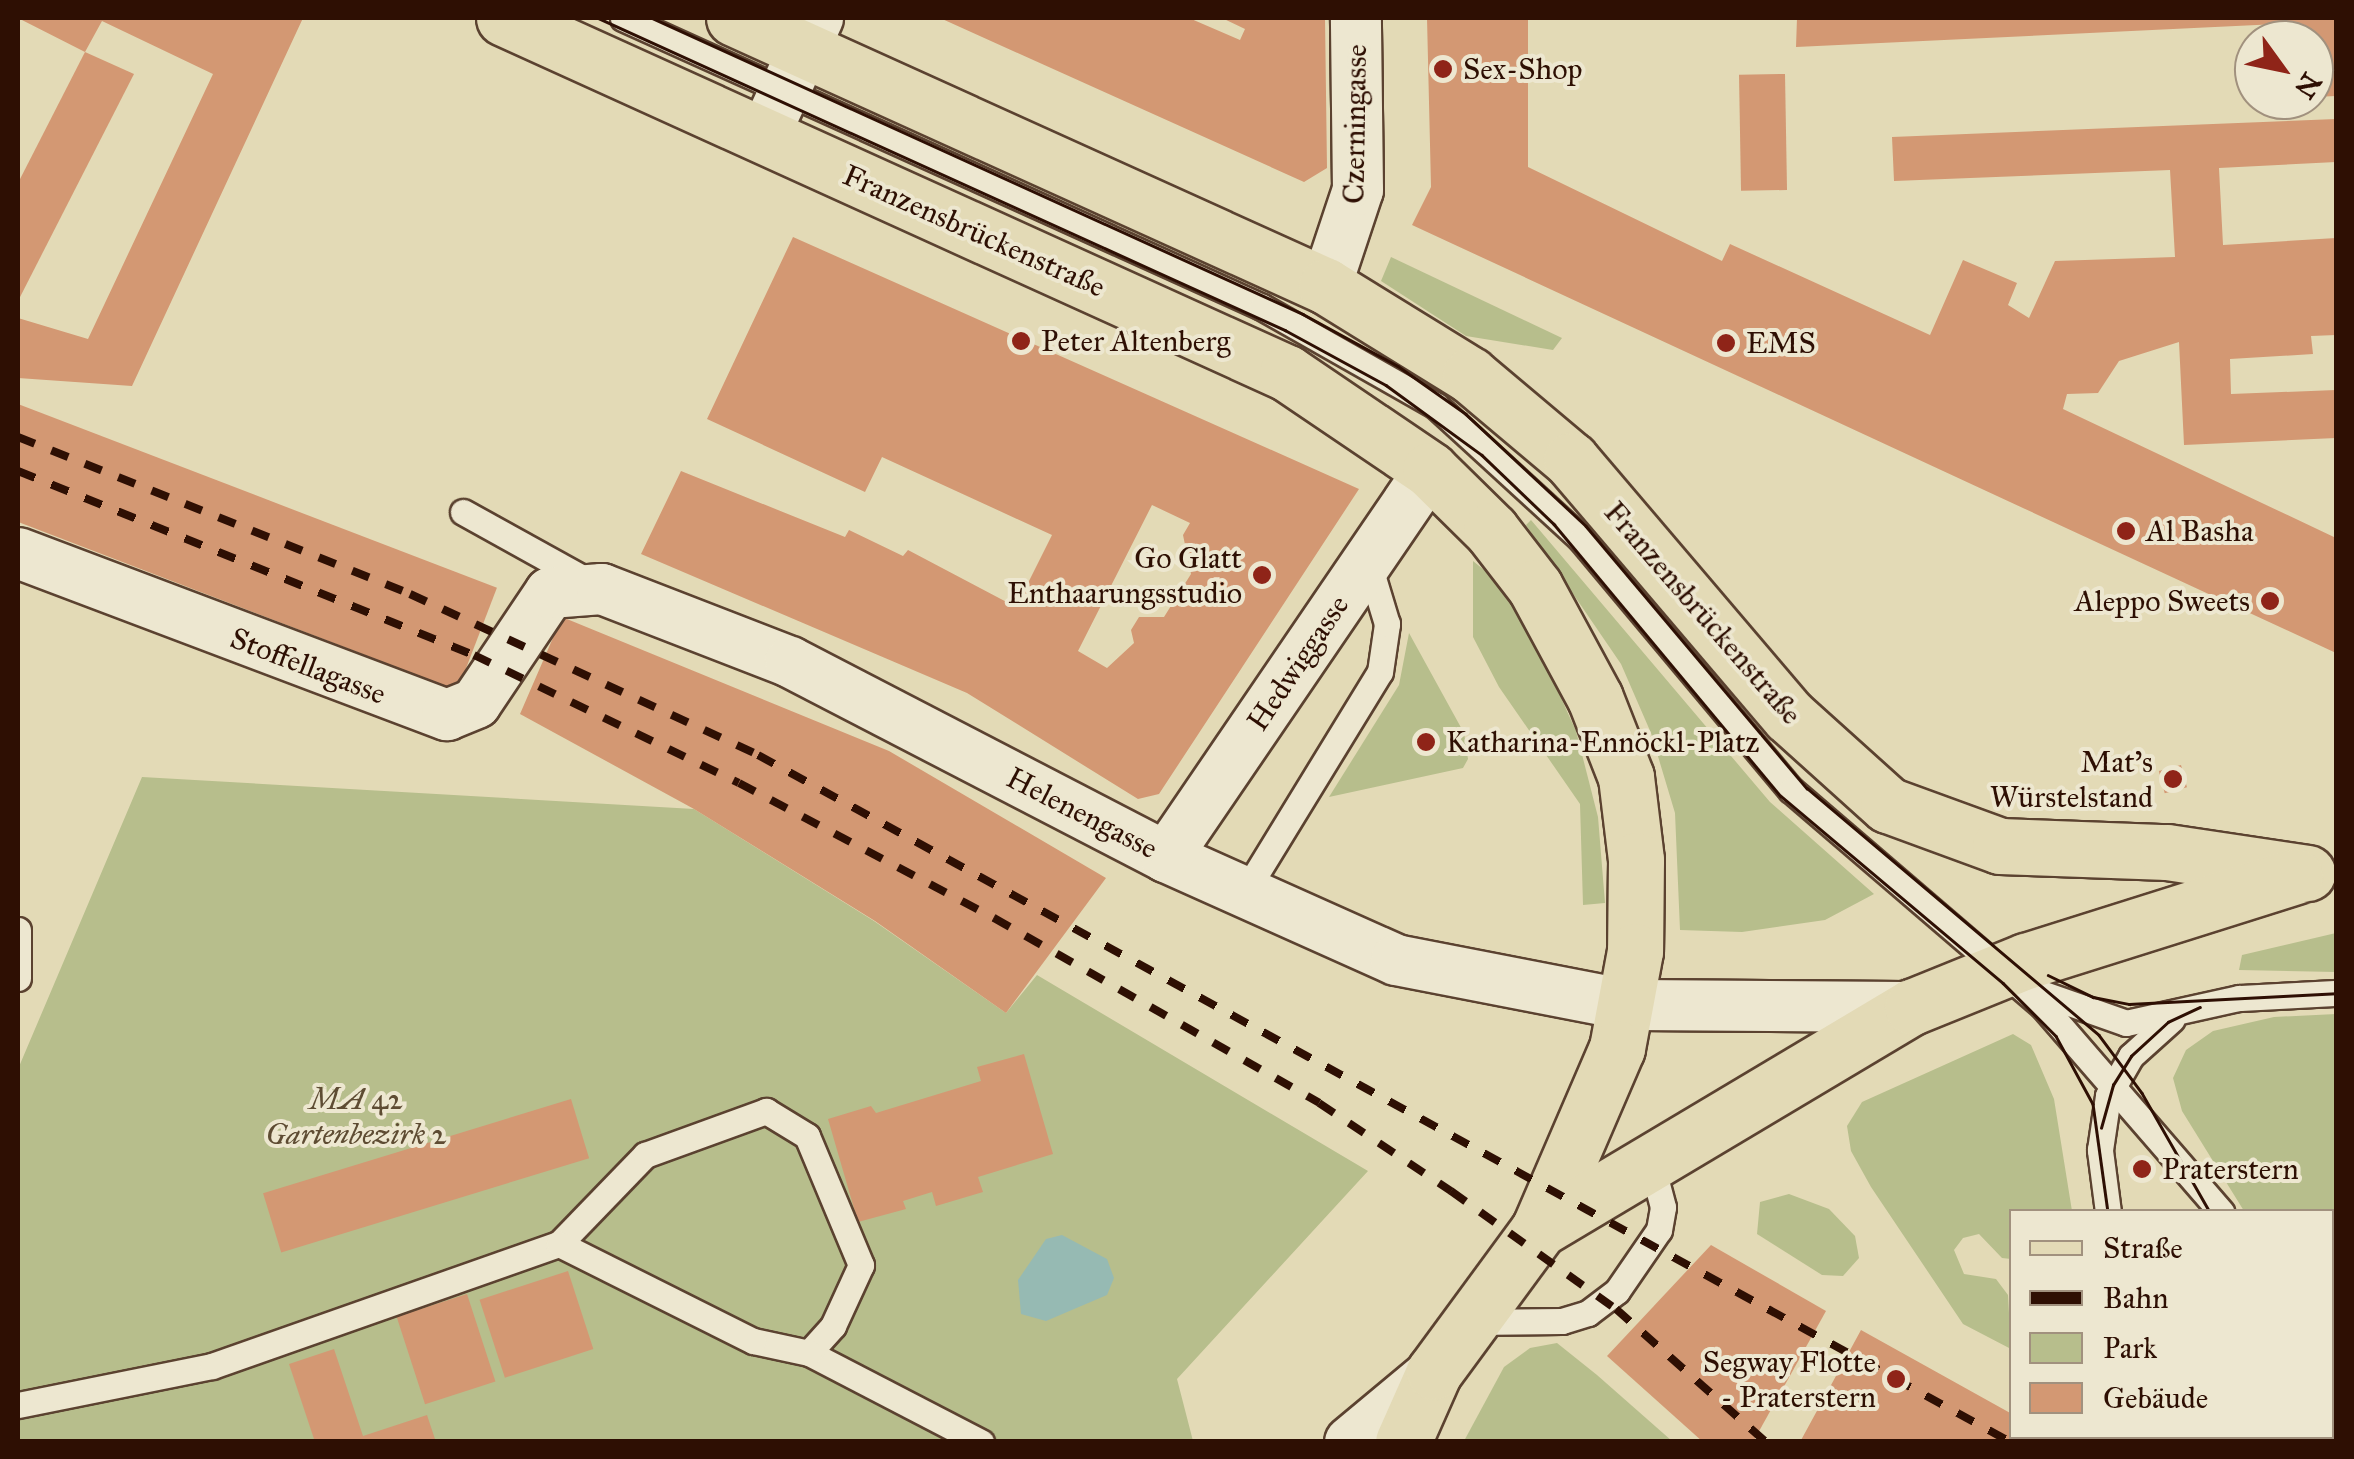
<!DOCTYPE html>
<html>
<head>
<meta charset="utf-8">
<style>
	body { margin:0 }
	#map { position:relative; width:2354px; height:1459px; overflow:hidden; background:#e3dab6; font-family:"IM FELL Great Primer",serif }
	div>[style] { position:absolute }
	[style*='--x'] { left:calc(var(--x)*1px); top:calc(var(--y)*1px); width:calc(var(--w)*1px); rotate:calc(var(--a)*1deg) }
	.green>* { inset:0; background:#b7be8c }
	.water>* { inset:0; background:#96bab3 }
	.building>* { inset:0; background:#d39873; transform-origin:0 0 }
	.roads { filter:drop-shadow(2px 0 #5b4230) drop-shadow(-2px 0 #5b4230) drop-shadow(0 2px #5b4230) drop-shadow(0 -2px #5b4230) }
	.service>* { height:25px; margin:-12.5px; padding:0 12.5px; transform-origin:12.5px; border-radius:12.5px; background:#ede7d0 }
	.minor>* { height:50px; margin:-25px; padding:0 25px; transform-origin:25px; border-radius:25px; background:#ede7d0 }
	.primary>* { height:55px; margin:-27.5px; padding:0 27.5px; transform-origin:27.5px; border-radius:27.5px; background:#e3dab6 }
	.tram>* { height:2.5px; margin:-1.25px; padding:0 1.25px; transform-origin:1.25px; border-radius:1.25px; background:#2e0f03 }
	.rail>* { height:8px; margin-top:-4px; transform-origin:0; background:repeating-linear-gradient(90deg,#2e0f03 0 18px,transparent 0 36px) }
	.dots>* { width:28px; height:28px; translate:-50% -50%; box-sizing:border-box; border:5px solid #ede7d0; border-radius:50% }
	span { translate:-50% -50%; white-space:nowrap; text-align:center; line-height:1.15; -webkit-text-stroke:8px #ede7d0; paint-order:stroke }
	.poi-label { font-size:30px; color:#2e0f03 }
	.left { translate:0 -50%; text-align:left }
	.right { translate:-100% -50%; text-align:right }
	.street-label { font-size:30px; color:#2e0f03 }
	.park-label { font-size:30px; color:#5e4c33; font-style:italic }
	.frame { position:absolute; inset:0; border:20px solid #2e0f03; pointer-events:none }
	.legend { position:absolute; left:2009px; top:1209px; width:325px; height:230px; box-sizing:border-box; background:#ede7d0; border:2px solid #a1917e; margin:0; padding:12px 18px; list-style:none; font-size:30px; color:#2e0f03 }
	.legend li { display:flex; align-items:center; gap:20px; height:50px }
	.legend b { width:50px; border:2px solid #a1917e }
	.north { position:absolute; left:2234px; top:20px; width:100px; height:100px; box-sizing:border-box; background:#ede7d0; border:2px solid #a1917e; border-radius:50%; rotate:123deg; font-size:28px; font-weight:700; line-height:40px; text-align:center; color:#2e0f03 }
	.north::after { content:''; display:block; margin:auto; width:35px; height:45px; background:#8f2418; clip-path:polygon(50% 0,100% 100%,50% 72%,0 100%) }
</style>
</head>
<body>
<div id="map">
	<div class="green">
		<div style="clip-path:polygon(1391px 257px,1562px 338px,1553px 350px,1466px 336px,1381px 281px)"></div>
		<div style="clip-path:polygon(1531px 520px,1770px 802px,1874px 894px,1825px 920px,1742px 932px,1680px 930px,1675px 813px,1651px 733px,1621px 664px,1526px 525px)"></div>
		<div style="clip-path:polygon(1473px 561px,1494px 578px,1537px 645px,1576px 731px,1598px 817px,1605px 903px,1583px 905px,1580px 804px,1499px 687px,1473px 637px)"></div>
		<div style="clip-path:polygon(1409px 633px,1464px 733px,1468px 759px,1463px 768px,1329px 797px,1399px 685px)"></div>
		<div style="clip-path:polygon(142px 777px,694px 809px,874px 921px,1006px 1013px,1037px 975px,1368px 1171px,1177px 1379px,1193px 1441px,18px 1442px,18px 1069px)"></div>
		<div style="clip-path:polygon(2336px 933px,2336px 972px,2239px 970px,2242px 955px)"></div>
		<div style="clip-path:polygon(2336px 1014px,2336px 1252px,2332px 1253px,2332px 1212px,2244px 1211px,2182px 1111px,2173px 1078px,2186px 1050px,2213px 1031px,2274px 1017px)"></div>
		<div style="clip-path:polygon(2013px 1034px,2031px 1045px,2054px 1099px,2072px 1211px,2012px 1212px,2011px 1259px,2002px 1258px,1979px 1234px,1963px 1238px,1954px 1250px,1964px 1274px,1996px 1279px,2008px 1295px,2011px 1349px,1963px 1324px,1871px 1187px,1851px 1151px,1847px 1126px,1862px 1102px)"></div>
		<div style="clip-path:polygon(1789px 1194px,1829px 1209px,1855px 1236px,1859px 1258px,1843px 1276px,1822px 1275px,1757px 1234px,1760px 1202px)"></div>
		<div style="clip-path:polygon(1557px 1343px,1597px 1375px,1672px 1441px,1464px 1441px,1504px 1367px,1530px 1348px)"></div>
	</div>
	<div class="water">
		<div style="clip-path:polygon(1062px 1235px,1107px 1259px,1114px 1278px,1107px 1295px,1046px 1321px,1021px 1314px,1018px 1280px,1046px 1239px)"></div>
	</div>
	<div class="building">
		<div style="clip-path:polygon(18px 18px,303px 18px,132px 386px,18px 378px,18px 318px,88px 339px,213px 74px,102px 21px,85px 52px)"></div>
		<div style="clip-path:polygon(940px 18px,1189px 18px,1240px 40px,1245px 29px,1222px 18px,1325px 18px,1327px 168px,1304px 182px)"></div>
		<div style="clip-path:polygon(1427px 18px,1528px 18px,1528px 167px,1722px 261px,1730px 244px,1930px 335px,1963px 260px,2017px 283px,2008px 305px,2029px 318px,2055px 261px,2175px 257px,2170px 170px,1894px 181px,1892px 137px,2336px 119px,2336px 162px,2219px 168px,2223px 245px,2336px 238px,2336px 335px,2311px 336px,2313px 354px,2230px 359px,2231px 394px,2336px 390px,2336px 438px,2184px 445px,2179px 342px,2119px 361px,2098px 393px,2067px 394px,2063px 409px,2336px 538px,2336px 653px,1412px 225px,1431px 187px)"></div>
		<div style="clip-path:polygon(1797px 18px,2336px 18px,2336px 96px,2314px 97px,2314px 40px,2301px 40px,2300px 23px,1796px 47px)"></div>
		<div style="clip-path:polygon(85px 52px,134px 74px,18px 301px,18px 183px)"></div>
		<div style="left:1785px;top:74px;width:116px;height:46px;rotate:89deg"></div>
		<div style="clip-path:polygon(evenodd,793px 237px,1359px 489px,1159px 794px,1138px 799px,967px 693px,641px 554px,681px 471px,845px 537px,849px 530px,903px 556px,908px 550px,1016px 607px,1052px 535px,882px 457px,865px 492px,707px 419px,793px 237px,1152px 505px,1190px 523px,1183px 535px,1191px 574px,1164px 617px,1139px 617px,1131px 630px,1134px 643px,1107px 668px,1078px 651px,1152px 505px)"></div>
		<div style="left:18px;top:404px;width:513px;height:110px;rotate:21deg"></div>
		<div style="clip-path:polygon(562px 617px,889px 751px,1106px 878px,1006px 1013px,875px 921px,694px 809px,520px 714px)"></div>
		<div style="left:2181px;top:765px;width:23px;height:23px;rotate:75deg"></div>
		<div style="clip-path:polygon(1024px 1054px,1053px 1154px,978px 1177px,983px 1192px,936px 1206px,932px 1192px,903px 1201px,906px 1209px,858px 1222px,828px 1119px,871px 1106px,876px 1113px,981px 1081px,977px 1067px)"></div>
		<div style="left:571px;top:1099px;width:62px;height:322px;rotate:73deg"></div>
		<div style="clip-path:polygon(1711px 1245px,1826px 1311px,1753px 1442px,1703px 1442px,1607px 1356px)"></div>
		<div style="left:568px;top:1271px;width:82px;height:93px;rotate:72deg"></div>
		<div style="clip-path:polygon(2336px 1271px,2336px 1442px,2251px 1442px,2332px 1436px)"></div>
		<div style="left:467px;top:1294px;width:92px;height:74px;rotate:72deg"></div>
		<div style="clip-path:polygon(1861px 1330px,2012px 1414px,2012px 1436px,2060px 1442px,1800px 1442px)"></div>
		<div style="clip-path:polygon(334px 1349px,363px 1436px,427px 1415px,436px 1442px,315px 1442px,289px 1364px)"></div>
	</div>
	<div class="roads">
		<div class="service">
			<div style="--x:623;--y:18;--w:701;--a:24.34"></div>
			<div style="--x:1262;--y:307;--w:200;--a:29.6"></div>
			<div style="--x:1436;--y:406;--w:197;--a:42.5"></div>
			<div style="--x:1581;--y:539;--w:327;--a:50.1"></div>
			<div style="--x:1791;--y:790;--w:330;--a:40.6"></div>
			<div style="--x:2042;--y:1005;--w:274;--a:49.1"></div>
			<div style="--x:463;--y:512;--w:149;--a:29"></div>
			<div style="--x:1245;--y:892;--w:258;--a:-58.5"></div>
			<div style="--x:1380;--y:672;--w:49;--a:-81.7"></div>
			<div style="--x:1387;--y:624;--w:66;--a:-106.8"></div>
			<div style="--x:18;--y:930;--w:48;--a:90"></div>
			<div style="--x:2041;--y:993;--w:90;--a:19.4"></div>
			<div style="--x:2126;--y:1023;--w:116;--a:-12.5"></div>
			<div style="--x:2239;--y:998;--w:97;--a:-3"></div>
			<div style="--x:2108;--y:1212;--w:63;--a:-97.4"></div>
			<div style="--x:2100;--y:1150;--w:55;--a:-81.6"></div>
			<div style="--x:2108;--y:1096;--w:46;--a:-60.1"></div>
			<div style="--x:2131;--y:1056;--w:55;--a:-42.1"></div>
			<div style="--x:2332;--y:1307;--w:5;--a:37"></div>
			<div style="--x:1471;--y:1322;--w:91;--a:-0.6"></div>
			<div style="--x:1562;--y:1321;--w:27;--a:-17"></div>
			<div style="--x:1588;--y:1313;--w:36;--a:-37"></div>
			<div style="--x:1617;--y:1291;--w:74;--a:-55.5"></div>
			<div style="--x:1659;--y:1230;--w:23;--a:-80"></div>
			<div style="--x:1663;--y:1207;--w:47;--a:-104.9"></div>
			<div style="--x:809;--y:1353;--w:194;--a:27.4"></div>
			<div style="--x:2332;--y:1383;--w:5;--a:37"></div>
			<div style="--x:18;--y:1405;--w:198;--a:-11.4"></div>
			<div style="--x:212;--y:1366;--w:368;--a:-19.4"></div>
			<div style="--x:559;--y:1244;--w:124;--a:-46"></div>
			<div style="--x:645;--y:1155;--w:129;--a:-20"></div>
			<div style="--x:766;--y:1111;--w:48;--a:31.4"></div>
			<div style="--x:807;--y:1136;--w:140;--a:67.3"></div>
			<div style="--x:861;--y:1265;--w:67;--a:114.7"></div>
			<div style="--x:833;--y:1326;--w:36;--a:132"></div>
			<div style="--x:809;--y:1353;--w:57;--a:-167.9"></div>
			<div style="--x:753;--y:1341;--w:217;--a:-153.4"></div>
		</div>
		<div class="minor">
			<div style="--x:764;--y:136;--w:130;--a:-65.4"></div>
			<div style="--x:1326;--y:286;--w:101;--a:-71.6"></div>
			<div style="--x:1358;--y:190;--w:172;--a:-90.7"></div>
			<div style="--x:18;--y:553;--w:459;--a:20.7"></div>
			<div style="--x:447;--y:715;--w:31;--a:-22"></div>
			<div style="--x:476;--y:703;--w:133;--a:-56.1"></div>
			<div style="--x:550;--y:593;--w:52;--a:-4.4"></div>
			<div style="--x:602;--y:589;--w:202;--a:21.2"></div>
			<div style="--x:790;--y:662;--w:424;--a:27.4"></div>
			<div style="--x:1166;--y:857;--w:252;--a:24.1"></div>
			<div style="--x:1396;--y:960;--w:236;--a:11"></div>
			<div style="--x:1628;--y:1005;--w:284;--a:0.4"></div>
			<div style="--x:1166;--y:857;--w:468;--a:-55.7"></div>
			<div style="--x:1350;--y:1442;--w:109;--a:-39.8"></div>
		</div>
		<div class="primary">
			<div style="--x:504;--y:18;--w:860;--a:24.39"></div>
			<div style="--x:1287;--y:373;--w:173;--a:34.1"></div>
			<div style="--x:1430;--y:470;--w:86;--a:44.5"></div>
			<div style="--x:1491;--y:530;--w:72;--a:52.3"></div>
			<div style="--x:1535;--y:587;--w:126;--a:61.6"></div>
			<div style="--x:1595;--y:698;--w:85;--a:68.6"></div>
			<div style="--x:1626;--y:777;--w:84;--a:83.1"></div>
			<div style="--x:1636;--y:860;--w:91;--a:90.6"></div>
			<div style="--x:1635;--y:951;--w:99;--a:100.5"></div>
			<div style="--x:1617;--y:1048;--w:197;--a:113.3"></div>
			<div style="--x:734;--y:18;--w:650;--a:24.36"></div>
			<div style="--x:1326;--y:286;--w:169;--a:31.7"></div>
			<div style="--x:1470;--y:375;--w:132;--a:40.1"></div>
			<div style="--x:1571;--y:460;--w:336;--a:49.6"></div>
			<div style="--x:1789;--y:716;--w:133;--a:42"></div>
			<div style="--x:1888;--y:805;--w:119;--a:20.1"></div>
			<div style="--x:2000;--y:846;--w:167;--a:2.1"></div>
			<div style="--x:2167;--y:852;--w:142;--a:8.5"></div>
			<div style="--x:1403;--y:1442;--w:77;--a:-66.1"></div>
			<div style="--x:1434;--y:1372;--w:177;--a:-53.7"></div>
			<div style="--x:1539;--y:1229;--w:434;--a:-30.8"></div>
			<div style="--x:1912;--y:1007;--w:123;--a:-22"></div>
			<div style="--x:2026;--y:961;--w:282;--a:-17.5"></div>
		</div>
	</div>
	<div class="tram">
		<div style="--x:598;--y:18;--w:755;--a:24.43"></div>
		<div style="--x:1285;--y:330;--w:115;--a:28.6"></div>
		<div style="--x:1386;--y:385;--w:119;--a:36.1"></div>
		<div style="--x:1482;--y:455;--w:100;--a:43.8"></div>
		<div style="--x:1554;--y:524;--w:354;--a:50.2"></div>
		<div style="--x:1781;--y:796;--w:290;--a:40.1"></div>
		<div style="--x:2003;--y:983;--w:75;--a:45"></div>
		<div style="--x:2056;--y:1036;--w:77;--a:61.4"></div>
		<div style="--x:2093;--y:1104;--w:109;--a:82.1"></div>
		<div style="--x:652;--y:18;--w:715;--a:24.45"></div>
		<div style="--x:1303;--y:314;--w:108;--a:28.7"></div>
		<div style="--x:1398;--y:366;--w:83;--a:35.2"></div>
		<div style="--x:1466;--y:414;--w:164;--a:43"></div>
		<div style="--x:1586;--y:526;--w:343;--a:49.9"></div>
		<div style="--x:1807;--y:788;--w:382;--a:40.2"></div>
		<div style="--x:2099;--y:1035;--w:72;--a:53.4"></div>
		<div style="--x:2142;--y:1093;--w:137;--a:60.3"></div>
		<div style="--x:2048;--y:975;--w:50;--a:26.1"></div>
		<div style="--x:2093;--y:997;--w:37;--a:11"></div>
		<div style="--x:2129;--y:1004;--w:207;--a:-3"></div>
		<div style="--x:2101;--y:1128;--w:45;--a:-74.4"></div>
		<div style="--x:2113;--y:1085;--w:34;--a:-58"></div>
		<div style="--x:2131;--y:1056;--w:50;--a:-42.6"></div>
		<div style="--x:2168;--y:1022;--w:35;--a:-25"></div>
		<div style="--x:2332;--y:1357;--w:5;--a:37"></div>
		<div style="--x:2220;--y:1436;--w:11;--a:34"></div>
		<div style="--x:2322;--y:1436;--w:12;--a:31"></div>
	</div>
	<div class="rail">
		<div style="--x:18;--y:437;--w:422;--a:21.8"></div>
		<div style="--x:410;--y:594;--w:383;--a:24.8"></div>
		<div style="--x:758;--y:755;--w:1428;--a:28.75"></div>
		<div style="--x:18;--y:471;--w:492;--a:22"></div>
		<div style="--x:474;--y:655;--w:294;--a:25.8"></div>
		<div style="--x:739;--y:783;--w:289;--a:27.9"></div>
		<div style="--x:994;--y:918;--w:374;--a:29.6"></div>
		<div style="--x:1319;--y:1103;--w:159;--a:33.7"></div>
		<div style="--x:1451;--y:1191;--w:203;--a:35.6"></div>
		<div style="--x:1616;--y:1309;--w:200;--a:41.6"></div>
	</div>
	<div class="dots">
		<div style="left:1443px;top:69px;background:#8f2418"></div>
		<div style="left:1021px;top:341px;background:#8f2418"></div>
		<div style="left:1726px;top:343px;background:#8f2418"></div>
		<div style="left:2126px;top:531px;background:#8f2418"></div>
		<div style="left:1262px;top:575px;background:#8f2418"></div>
		<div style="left:2270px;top:601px;background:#8f2418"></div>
		<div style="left:1426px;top:742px;background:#8f2418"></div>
		<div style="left:2173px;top:779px;background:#8f2418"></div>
		<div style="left:2142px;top:1169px;background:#8f2418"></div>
		<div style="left:1896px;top:1379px;background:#8f2418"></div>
	</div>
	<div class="poi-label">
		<span class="left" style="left:1463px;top:69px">Sex-Shop</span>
		<span class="left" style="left:1041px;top:341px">Peter Altenberg</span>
		<span class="left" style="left:1746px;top:343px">EMS</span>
		<span class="left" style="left:2146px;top:531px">Al Basha</span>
		<span class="right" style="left:1242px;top:575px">Go Glatt<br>Enthaarungsstudio</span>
		<span class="right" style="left:2250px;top:601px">Aleppo Sweets</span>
		<span class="left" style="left:1446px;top:742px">Katharina-Ennöckl-Platz</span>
		<span class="right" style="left:2153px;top:779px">Mat's<br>Würstelstand</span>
		<span class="left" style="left:2162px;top:1169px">Praterstern</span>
		<span class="right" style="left:1876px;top:1379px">Segway Flotte<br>- Praterstern</span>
	</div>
	<div class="street-label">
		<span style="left:1355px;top:124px;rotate:-89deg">Czerningasse</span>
		<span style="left:974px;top:231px;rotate:24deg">Franzensbrückenstraße</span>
		<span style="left:1703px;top:613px;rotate:49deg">Franzensbrückenstraße</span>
		<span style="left:1298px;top:663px;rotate:-56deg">Hedwiggasse</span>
		<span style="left:308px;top:666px;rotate:21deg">Stoffellagasse</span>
		<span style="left:1082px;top:813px;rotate:27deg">Helenengasse</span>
	</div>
	<div class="park-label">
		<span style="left:356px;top:1116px">MA 42<br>Gartenbezirk 2</span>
	</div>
	<div class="frame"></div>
	<ul class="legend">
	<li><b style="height:12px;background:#e3dab6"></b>Straße</li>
	<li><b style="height:12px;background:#2e0f03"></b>Bahn</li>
	<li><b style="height:28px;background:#b7be8c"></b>Park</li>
	<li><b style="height:28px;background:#d39873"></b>Gebäude</li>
	</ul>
	<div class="north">N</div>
</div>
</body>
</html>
